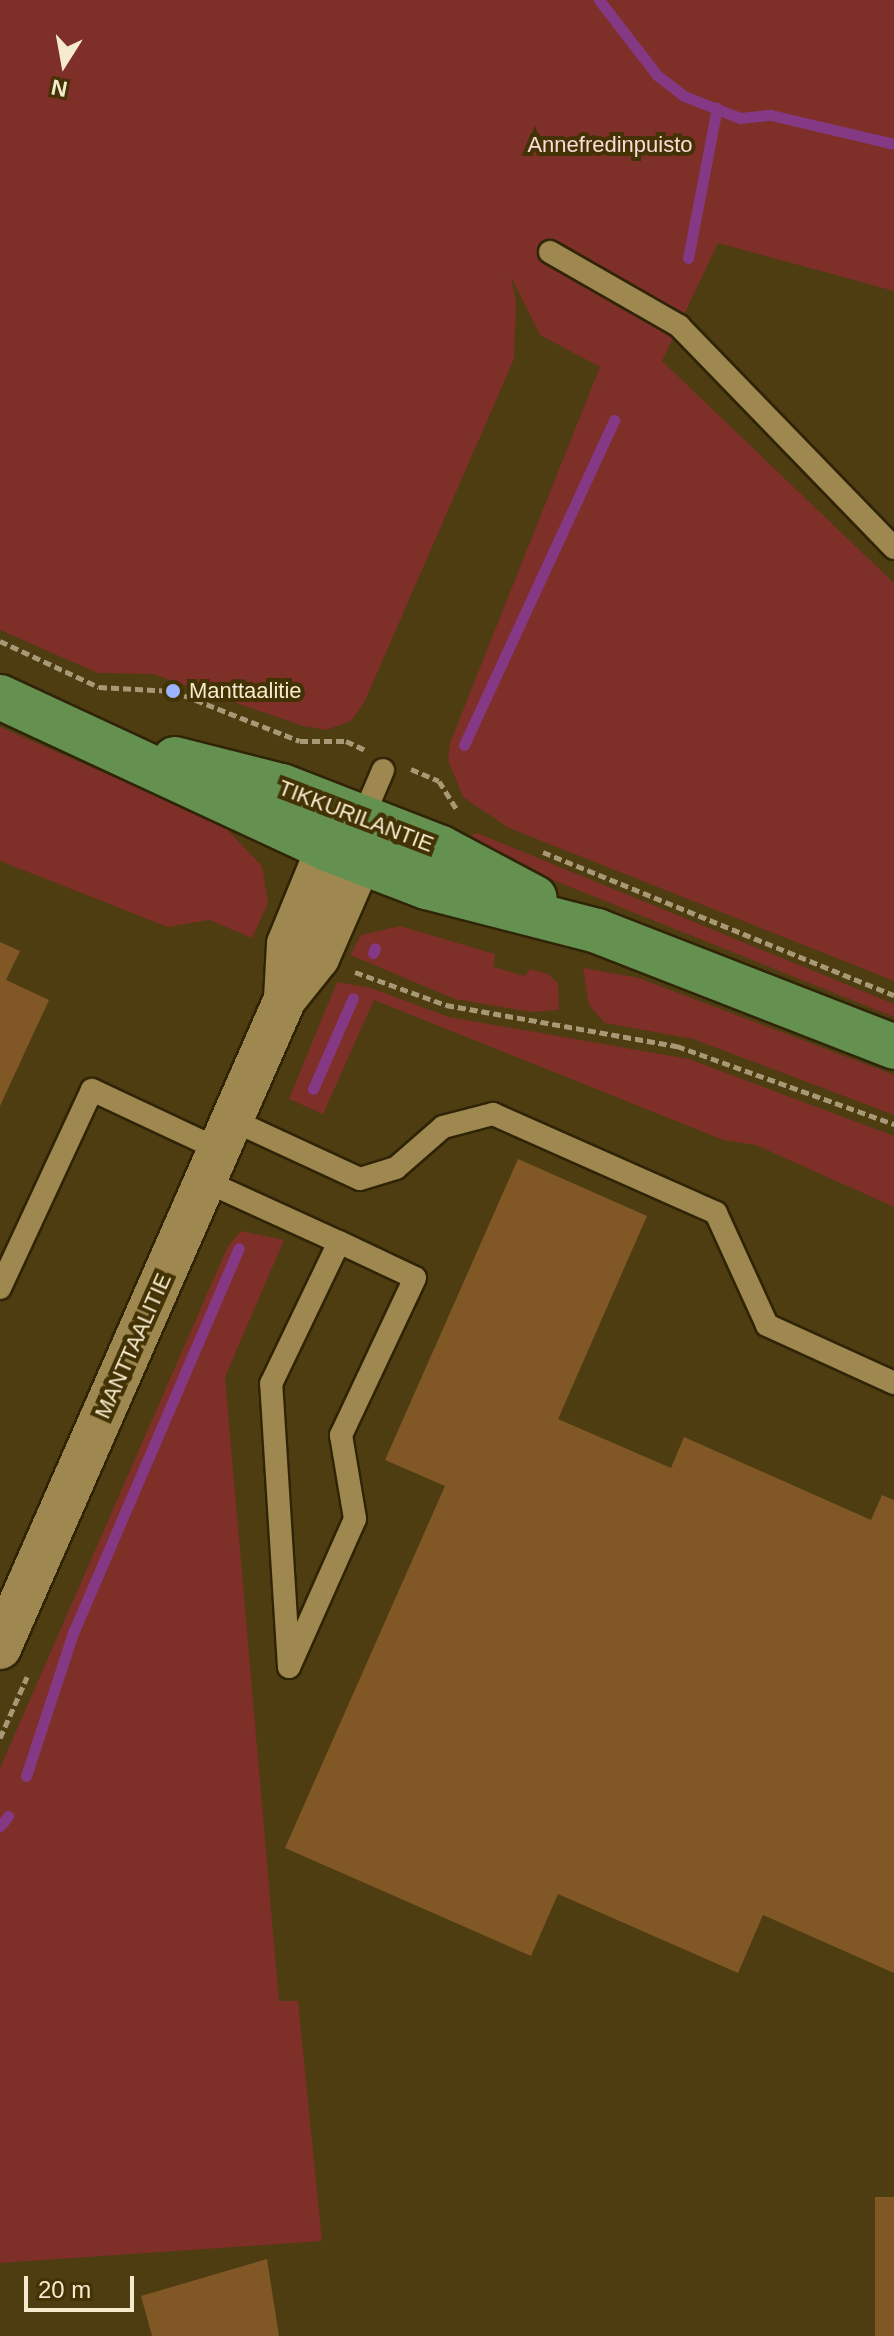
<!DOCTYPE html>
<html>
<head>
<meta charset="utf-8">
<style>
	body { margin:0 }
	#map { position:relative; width:894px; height:2336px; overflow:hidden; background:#4d3d11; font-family:Arial,sans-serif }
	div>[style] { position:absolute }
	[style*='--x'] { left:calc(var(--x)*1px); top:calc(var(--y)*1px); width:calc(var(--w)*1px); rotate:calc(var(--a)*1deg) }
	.green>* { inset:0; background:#7d2f28 }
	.stream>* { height:11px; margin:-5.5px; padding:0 5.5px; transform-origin:5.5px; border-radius:5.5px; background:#853984 }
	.building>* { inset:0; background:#815726; transform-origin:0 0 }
	.path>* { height:5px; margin-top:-2.5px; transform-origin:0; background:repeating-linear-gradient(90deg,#a79975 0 8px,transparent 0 12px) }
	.roads { filter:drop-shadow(2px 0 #2f2406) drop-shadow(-2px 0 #2f2406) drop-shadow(0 2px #2f2406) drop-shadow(0 -2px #2f2406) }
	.service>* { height:22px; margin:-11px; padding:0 11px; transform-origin:11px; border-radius:11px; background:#9f8850 }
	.minor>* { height:42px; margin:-21px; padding:0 21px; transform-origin:21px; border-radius:21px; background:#9f8850 }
	.primary>* { height:44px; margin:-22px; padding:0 22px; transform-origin:22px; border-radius:22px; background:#649150 }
	.dots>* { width:22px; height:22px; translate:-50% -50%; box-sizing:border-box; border:4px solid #423204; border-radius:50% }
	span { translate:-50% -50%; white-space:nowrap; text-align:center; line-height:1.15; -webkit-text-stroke:8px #423204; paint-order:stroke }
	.park-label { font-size:22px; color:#fadbd7 }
	.poi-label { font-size:22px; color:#f6eacd }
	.left { translate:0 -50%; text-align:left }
	.street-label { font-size:22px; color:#f6eacd }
	.north { position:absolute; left:24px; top:24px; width:80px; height:80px; -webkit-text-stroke:6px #423204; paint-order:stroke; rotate:191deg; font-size:22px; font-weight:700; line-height:32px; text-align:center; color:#f6eacd }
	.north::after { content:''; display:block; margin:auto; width:28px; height:36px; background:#f6eacd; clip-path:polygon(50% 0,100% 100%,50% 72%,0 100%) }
	.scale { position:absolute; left:24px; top:2276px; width:110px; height:36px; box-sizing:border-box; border:4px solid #f6eacd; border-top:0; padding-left:10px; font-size:24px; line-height:28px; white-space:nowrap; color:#f6eacd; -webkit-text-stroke:6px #423204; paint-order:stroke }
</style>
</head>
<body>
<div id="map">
	<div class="green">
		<div style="clip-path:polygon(0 0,894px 0,894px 291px,718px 243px,662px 361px,894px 583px,894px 981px,509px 828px,463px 797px,448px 760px,450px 743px,600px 367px,540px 335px,511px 277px,516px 302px,514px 359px,364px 703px,351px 721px,326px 730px,303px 726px,153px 674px,98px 673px,0 630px)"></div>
		<div style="clip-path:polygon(0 727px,223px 825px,262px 866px,268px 903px,252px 938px,209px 920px,168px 927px,0 861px)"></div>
		<div style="clip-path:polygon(477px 833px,894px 1004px,894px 1017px,545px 877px,467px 838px)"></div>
		<div style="clip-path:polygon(400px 926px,495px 954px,493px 967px,525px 976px,530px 969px,548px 974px,558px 983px,559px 1010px,531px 1012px,455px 999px,350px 955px,361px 935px)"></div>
		<div style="clip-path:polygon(583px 968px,639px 978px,894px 1075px,894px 1115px,693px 1039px,605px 1023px,589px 1005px)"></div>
		<div style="clip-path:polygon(337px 982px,371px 988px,449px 1017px,689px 1059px,894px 1136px,894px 1207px,756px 1145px,723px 1140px,374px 1000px,323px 1114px,289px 1099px)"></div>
		<div style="clip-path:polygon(241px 1231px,284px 1240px,225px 1377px,279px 2001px,298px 2001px,322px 2241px,0 2263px,0 1768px,228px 1246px)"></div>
	</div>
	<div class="stream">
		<div style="--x:599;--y:0;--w:95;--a:52.3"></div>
		<div style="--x:657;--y:75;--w:34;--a:38"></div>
		<div style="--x:684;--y:96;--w:60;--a:21.4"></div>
		<div style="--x:740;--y:118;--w:31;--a:-6"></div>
		<div style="--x:771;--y:115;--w:126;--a:13.3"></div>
		<div style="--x:688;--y:258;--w:153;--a:-79.1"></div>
		<div style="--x:464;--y:745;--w:358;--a:-65.2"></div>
		<div style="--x:373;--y:953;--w:5;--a:-68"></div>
		<div style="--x:313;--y:1089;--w:99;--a:-66.3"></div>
		<div style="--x:26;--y:1776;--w:151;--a:-71.8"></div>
		<div style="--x:73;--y:1633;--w:419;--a:-66.7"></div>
		<div style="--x:0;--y:1826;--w:13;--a:-51"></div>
	</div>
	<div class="building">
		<div style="clip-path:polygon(0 942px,20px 951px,6px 980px,49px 1000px,0 1106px)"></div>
		<div style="clip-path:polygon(518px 1159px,647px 1216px,558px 1419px,671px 1468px,684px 1437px,871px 1520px,882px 1495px,894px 1500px,894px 1973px,763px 1915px,738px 1973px,558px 1894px,531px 1956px,285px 1848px,445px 1486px,385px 1460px)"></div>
		<div style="left:894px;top:2197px;width:139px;height:19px;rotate:90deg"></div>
		<div style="clip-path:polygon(267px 2259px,279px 2336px,152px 2336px,141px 2296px)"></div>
	</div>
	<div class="path">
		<div style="--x:0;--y:641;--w:109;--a:24.9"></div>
		<div style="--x:99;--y:687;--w:74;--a:3.1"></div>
		<div style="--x:173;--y:691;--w:136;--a:21.5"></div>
		<div style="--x:300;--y:741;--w:46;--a:0"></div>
		<div style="--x:346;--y:741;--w:21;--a:25"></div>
		<div style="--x:411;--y:769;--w:30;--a:23"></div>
		<div style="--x:439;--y:781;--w:32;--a:58"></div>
		<div style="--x:543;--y:852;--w:379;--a:22.2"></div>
		<div style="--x:355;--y:972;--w:97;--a:19.9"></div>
		<div style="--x:446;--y:1005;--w:235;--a:10.1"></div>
		<div style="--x:677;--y:1046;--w:231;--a:19.8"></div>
		<div style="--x:0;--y:1738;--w:67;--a:-66.1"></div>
	</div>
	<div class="roads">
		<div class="service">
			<div style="--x:550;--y:252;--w:149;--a:29.8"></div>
			<div style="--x:679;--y:326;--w:309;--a:45.9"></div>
			<div style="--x:363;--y:817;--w:51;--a:-66.9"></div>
			<div style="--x:230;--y:1119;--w:143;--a:24.8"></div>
			<div style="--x:360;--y:1179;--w:38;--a:-17"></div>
			<div style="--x:396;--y:1168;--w:62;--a:-41.1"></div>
			<div style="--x:443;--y:1127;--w:52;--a:-14.6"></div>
			<div style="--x:493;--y:1114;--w:244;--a:23.9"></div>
			<div style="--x:716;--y:1213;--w:123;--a:65.5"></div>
			<div style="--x:767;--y:1325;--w:140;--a:24.5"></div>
			<div style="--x:205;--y:1181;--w:147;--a:24.5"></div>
			<div style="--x:339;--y:1242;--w:84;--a:25.3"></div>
			<div style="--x:415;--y:1278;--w:174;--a:115.2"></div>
			<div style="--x:341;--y:1435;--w:85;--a:80.5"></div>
			<div style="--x:355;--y:1519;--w:162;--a:114"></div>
			<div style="--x:289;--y:1667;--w:284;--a:-93.6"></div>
			<div style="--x:271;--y:1384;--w:157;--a:-64.4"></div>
			<div style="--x:0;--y:1288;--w:218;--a:-65.1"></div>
			<div style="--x:92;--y:1090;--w:139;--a:25.1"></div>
		</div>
		<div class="minor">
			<div style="--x:285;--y:999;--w:55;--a:-86.9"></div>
			<div style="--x:288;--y:944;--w:103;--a:-67.7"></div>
			<div style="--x:327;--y:849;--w:33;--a:-41"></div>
			<div style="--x:0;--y:1648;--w:709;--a:-66.29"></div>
			<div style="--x:285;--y:999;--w:53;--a:-51.2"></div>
			<div style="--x:318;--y:958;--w:105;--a:-66.4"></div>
			<div style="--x:360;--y:862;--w:35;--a:-87"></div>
		</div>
		<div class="primary">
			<div style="--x:0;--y:697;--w:361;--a:24.9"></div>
			<div style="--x:327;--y:849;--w:106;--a:21"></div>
			<div style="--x:426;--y:887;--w:177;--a:14.4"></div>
			<div style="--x:597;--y:931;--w:319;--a:21.3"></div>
			<div style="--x:175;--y:759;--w:110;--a:14.2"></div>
			<div style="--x:282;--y:786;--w:171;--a:21.3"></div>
			<div style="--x:441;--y:848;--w:106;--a:28"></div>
		</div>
	</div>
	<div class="dots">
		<div style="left:173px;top:691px;background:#9ab5fd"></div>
	</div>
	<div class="park-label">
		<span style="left:610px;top:145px">Annefredinpuisto</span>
	</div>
	<div class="poi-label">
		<span class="left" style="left:189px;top:691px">Manttaalitie</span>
	</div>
	<div class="street-label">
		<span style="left:356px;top:816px;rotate:21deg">TIKKURILANTIE</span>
		<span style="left:133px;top:1346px;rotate:-66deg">MANTTAALITIE</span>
	</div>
	<div class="north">N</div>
	<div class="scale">20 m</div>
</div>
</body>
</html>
